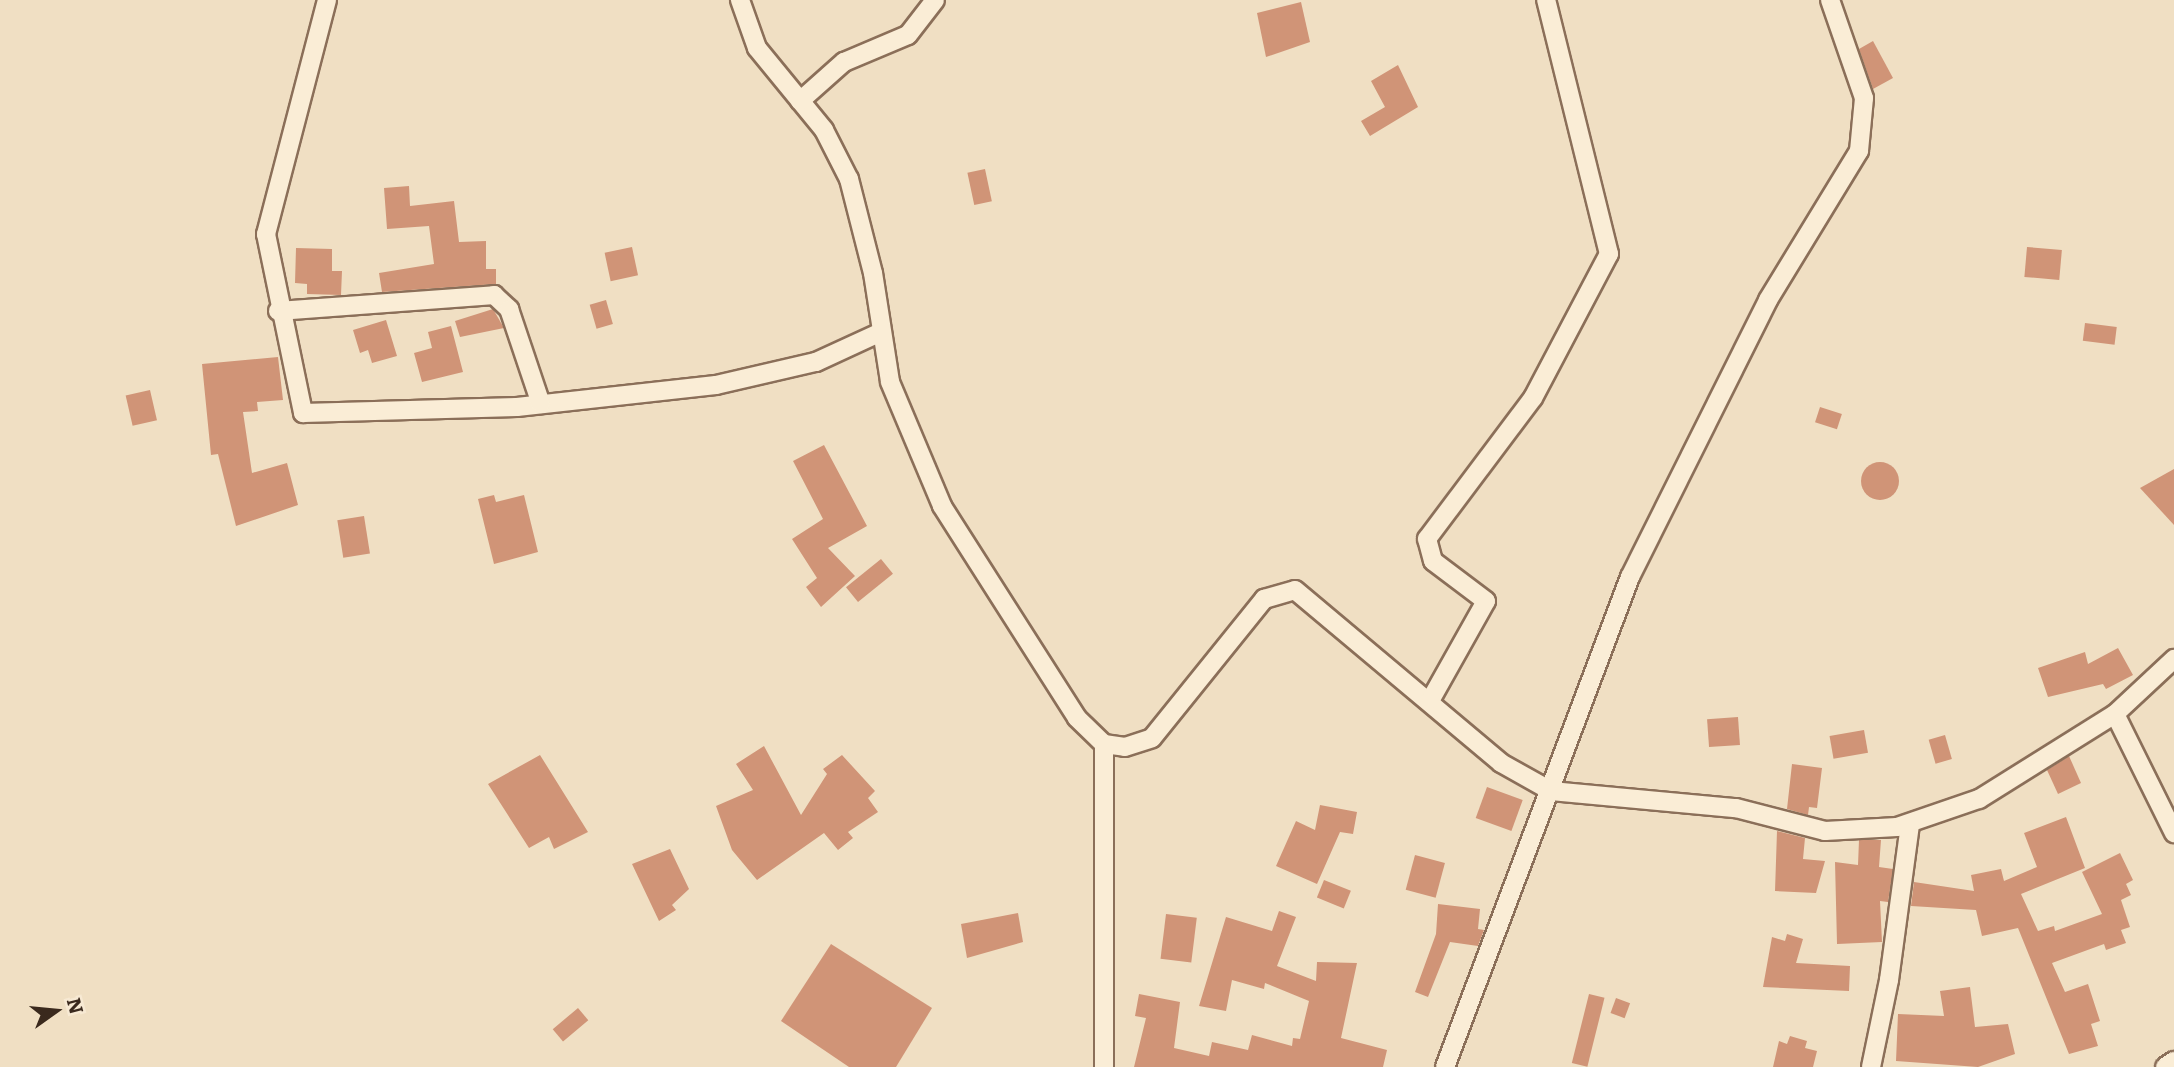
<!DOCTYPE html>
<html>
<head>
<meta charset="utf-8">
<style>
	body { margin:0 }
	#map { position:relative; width:2174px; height:1067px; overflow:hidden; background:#f0dfc3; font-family:Literata,serif }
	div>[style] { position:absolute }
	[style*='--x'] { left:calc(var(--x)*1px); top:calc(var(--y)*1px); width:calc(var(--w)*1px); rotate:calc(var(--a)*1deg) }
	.building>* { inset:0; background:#d09477; transform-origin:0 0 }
	.round { border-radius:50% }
	.roads { filter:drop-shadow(2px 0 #8b6f59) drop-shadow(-2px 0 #8b6f59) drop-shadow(0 2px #8b6f59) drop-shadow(0 -2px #8b6f59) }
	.minor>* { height:18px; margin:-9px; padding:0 9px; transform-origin:9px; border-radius:9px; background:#faedd6 }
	span { translate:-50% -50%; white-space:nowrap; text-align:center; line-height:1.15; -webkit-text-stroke:5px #f7e9d3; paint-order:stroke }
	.north { position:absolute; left:21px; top:976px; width:70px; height:70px; -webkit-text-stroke:5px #f7e9d3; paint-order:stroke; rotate:75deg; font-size:19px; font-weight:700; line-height:28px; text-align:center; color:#3a291d }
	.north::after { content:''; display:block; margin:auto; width:24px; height:32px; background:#3a291d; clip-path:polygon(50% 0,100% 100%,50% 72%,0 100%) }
</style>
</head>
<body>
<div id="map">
	<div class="building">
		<div style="clip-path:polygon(1301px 2px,1310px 42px,1266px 57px,1257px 13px)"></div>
		<div style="clip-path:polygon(1873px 41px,1893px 78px,1873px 89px,1859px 49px)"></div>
		<div style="clip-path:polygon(1398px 65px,1418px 107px,1370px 136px,1361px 121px,1385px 107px,1371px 81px)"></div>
		<div style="left:985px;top:169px;width:33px;height:18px;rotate:78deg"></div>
		<div style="clip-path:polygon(409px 186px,410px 206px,454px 201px,459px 242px,486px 241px,486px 269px,496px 269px,496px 284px,382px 292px,379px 273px,434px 264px,429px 226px,387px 229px,384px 188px)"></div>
		<div style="left:632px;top:247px;width:29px;height:28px;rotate:78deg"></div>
		<div style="left:2027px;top:247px;width:35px;height:30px;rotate:5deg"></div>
		<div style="clip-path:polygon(296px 248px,332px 249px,332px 271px,342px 271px,341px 295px,307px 294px,307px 284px,295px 283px)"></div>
		<div style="left:606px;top:300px;width:25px;height:17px;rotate:74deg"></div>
		<div style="clip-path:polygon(493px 309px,504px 328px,460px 337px,455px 321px)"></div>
		<div style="clip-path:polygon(386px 320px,397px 356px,372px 363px,368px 350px,360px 353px,353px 330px)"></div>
		<div style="left:2085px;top:323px;width:32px;height:18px;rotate:7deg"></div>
		<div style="clip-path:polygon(451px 326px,463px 372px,422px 382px,414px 353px,432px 348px,428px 332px)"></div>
		<div style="clip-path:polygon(278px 357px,283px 400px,257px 402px,258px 411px,243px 412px,252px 473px,287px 463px,298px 505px,236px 526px,218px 454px,211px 455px,202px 364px)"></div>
		<div style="left:150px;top:390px;width:31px;height:25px;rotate:77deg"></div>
		<div style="left:1820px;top:407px;width:23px;height:16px;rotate:18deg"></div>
		<div style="clip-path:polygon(824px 445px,867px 526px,828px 548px,855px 576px,821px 607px,806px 587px,817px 578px,792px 539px,823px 519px,793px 461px)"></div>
		<div class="round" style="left:1861px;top:462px;width:38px;height:38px"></div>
		<div style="clip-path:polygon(2174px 469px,2174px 525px,2140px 488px)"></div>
		<div style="clip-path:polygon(494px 495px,496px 502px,524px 495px,538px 552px,494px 564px,478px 499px)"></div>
		<div style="left:364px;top:516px;width:38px;height:27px;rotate:81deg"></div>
		<div style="left:881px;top:559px;width:19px;height:45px;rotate:51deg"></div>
		<div style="clip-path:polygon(2118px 648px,2133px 675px,2106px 689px,2103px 684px,2048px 697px,2038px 668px,2085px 652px,2088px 664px)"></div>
		<div style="left:1738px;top:717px;width:28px;height:31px;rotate:86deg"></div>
		<div style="left:1864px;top:730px;width:23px;height:35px;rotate:80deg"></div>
		<div style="left:1945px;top:735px;width:25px;height:17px;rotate:74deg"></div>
		<div style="clip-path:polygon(764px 746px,801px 815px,827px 774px,823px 769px,842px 755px,875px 791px,868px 798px,878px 812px,848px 832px,853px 838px,838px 850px,824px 833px,757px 880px,732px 850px,716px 806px,753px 790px,736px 764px)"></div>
		<div style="clip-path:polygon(540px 755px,588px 832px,554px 849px,549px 837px,529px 848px,488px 784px)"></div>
		<div style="clip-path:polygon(2069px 756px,2081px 783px,2058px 794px,2047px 770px)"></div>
		<div style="clip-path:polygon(1792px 764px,1822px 768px,1817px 808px,1809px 807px,1808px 815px,1787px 809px)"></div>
		<div style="left:1487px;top:787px;width:38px;height:33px;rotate:20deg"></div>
		<div style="clip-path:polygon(1320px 805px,1357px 812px,1353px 834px,1340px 832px,1317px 884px,1276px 866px,1296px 821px,1315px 830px)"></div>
		<div style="clip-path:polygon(2066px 817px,2085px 868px,2021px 894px,2038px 931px,2054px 926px,2055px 931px,2102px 914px,2082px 872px,2120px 853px,2133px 880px,2126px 884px,2131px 895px,2121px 900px,2130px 927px,2121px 930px,2126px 943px,2106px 950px,2104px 944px,2052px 963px,2065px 992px,2088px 984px,2100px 1021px,2091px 1024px,2098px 1046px,2069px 1054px,2018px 928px,1982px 936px,1976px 910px,1911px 906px,1914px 882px,1974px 891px,1971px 875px,2001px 869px,2004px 881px,2037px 867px,2024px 833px)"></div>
		<div style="clip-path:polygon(1777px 831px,1805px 838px,1803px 859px,1825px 861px,1816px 893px,1775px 891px)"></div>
		<div style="clip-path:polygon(1859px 840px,1881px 840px,1879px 867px,1893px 869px,1888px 902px,1880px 901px,1882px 942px,1837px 944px,1835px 862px,1858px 865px)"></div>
		<div style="clip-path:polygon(670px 849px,689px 889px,672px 905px,676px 910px,659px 921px,632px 864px)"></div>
		<div style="left:1415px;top:855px;width:31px;height:36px;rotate:15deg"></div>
		<div style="left:1324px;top:880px;width:29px;height:19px;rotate:22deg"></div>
		<div style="clip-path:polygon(1438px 904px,1480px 909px,1478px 929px,1484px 930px,1478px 946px,1450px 942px,1428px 997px,1415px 992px,1436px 934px)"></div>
		<div style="clip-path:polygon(1279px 911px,1296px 917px,1277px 966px,1316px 981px,1317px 962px,1357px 963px,1341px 1038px,1387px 1050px,1383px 1067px,1134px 1067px,1146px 1018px,1135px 1016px,1139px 994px,1180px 1002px,1174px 1048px,1209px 1056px,1212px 1042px,1248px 1050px,1252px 1035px,1292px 1046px,1293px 1038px,1300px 1039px,1309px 1001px,1265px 983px,1264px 989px,1232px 980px,1226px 1011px,1199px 1006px,1226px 917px,1272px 931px)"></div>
		<div style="clip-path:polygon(1018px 913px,1023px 942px,967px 958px,961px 924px)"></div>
		<div style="left:1166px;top:914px;width:31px;height:45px;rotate:7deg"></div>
		<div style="clip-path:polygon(1787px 934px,1803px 939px,1796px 963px,1850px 966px,1849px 991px,1763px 987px,1772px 937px,1785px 941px)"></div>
		<div style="clip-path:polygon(831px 944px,932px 1008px,896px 1067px,849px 1067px,781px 1021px)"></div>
		<div style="clip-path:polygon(1970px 987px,1975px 1027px,2008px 1024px,2015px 1054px,1978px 1067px,1896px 1061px,1898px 1014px,1944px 1016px,1940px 991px)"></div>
		<div style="left:1589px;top:994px;width:16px;height:71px;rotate:14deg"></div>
		<div style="left:1616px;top:998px;width:15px;height:16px;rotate:20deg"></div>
		<div style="left:578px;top:1008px;width:16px;height:33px;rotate:50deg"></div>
		<div style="clip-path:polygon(1790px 1036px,1807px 1041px,1805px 1048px,1817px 1051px,1813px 1067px,1773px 1067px,1779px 1041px,1787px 1044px)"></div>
	</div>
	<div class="roads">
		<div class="minor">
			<div style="--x:327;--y:0;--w:242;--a:104.6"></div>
			<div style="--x:266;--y:234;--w:183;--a:78.3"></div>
			<div style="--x:303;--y:413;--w:214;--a:-1.6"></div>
			<div style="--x:517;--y:407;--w:200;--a:-6.3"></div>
			<div style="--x:716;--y:385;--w:103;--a:-13"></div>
			<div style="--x:816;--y:362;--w:69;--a:-24.7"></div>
			<div style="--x:740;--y:0;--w:51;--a:70.5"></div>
			<div style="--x:757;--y:48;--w:106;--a:50.7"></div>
			<div style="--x:824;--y:130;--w:55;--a:63"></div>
			<div style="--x:849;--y:179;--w:97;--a:75.7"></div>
			<div style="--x:873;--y:273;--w:110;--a:81.1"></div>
			<div style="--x:890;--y:382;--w:134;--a:67.2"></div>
			<div style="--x:942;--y:506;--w:251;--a:57.5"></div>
			<div style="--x:1077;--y:718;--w:37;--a:44"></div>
			<div style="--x:1104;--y:744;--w:21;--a:8"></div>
			<div style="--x:1125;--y:747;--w:28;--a:-18"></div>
			<div style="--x:1152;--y:738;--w:179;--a:-51.1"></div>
			<div style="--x:1264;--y:599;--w:32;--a:-16"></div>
			<div style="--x:1295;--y:590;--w:269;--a:40"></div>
			<div style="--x:1501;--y:763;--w:57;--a:29.2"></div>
			<div style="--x:1551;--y:791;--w:186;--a:5.3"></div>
			<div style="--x:1736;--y:808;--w:92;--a:14.5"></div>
			<div style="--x:1825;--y:831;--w:72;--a:-3.2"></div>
			<div style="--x:1897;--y:827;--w:87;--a:-18.9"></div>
			<div style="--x:1979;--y:799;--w:160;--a:-32"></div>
			<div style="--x:2115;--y:714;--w:81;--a:-43"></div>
			<div style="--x:800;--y:101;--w:59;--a:-41.6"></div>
			<div style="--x:844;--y:62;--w:69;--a:-22.9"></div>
			<div style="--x:908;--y:35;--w:44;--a:-52.4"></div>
			<div style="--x:278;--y:311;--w:217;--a:-4.2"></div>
			<div style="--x:494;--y:295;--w:21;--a:43"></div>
			<div style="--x:509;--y:309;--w:100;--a:71.4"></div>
			<div style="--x:1431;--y:699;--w:112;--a:-60.7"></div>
			<div style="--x:1486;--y:601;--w:66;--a:-143"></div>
			<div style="--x:1433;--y:561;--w:23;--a:-105"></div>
			<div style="--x:1427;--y:539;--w:176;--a:-53.1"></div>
			<div style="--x:1533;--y:398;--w:163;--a:-62.2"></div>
			<div style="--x:1609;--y:254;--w:262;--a:-103.9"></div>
			<div style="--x:2115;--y:714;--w:133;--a:63.6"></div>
			<div style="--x:1104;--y:744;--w:323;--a:90"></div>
			<div style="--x:1445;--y:1067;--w:524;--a:-69.32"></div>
			<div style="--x:1630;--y:577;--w:309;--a:-63.5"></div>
			<div style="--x:1768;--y:300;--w:175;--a:-58.6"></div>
			<div style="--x:1859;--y:151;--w:53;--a:-84.6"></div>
			<div style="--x:1864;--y:98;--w:104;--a:-109.1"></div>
			<div style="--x:1871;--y:1067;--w:89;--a:-78.3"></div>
			<div style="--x:1889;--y:980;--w:156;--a:-82.3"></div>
			<div style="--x:2165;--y:1067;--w:11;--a:-34"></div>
		</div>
	</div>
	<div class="north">N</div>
</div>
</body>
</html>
